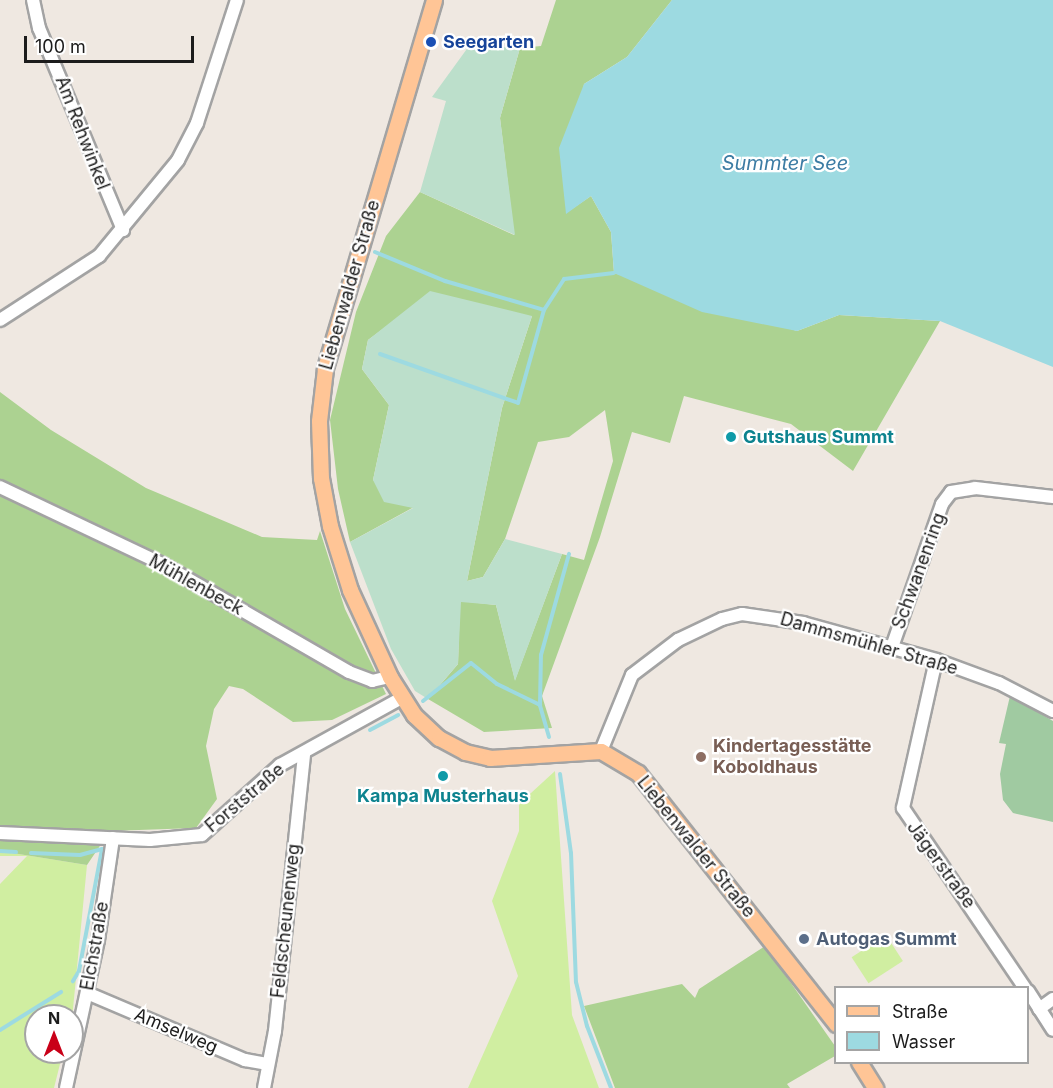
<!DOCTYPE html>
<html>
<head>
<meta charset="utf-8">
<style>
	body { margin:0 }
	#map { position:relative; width:1053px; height:1088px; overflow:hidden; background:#efe8e1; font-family:Inter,sans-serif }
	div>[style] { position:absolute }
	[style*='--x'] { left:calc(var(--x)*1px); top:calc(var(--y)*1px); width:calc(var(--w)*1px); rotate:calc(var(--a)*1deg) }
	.grass>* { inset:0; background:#d0eea1; transform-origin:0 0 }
	.forest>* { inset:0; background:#acd291 }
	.wetland>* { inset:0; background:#bcdfcb }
	.cemetery>* { inset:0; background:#a0caa1 }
	.water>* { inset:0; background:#9ddae1 }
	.stream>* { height:4px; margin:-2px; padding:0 2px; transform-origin:2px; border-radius:2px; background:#9ddae1 }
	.roads { filter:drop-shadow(2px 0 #a3a3a3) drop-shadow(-2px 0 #a3a3a3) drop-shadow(0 2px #a3a3a3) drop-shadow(0 -2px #a3a3a3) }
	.minor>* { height:12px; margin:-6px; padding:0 6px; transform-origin:6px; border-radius:6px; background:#fff }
	.major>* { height:15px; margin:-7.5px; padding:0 7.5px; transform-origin:7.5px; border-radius:7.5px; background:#ffc596 }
	.dots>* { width:16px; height:16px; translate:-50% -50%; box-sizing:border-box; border:3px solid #fff; border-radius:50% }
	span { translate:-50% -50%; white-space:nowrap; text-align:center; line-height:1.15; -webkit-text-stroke:4.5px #fff; paint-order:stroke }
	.transit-label { font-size:18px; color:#164399; font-weight:700 }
	.left { translate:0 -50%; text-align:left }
	.street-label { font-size:18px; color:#1c1c1c }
	.culture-label { font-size:18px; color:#0d838f; font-weight:700 }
	.education-label { font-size:18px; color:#785e54; font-weight:700 }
	.service-label { font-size:18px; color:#4e5e75; font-weight:700 }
	.water-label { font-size:20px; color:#3c7ca4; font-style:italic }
	.legend { position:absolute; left:834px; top:986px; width:195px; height:78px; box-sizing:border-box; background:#fff; border:2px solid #a4a4a4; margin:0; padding:8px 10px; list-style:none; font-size:18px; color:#1c1c1c }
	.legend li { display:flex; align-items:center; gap:12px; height:30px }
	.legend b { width:30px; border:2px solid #a4a4a4 }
	.north { position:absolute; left:24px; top:1004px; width:60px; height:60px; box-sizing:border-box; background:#fff; border:2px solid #a4a4a4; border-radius:50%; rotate:0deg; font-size:16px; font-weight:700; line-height:24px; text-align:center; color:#1c1c1c }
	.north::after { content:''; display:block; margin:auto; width:21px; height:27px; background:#c90018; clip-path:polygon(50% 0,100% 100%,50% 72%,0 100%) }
	.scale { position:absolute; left:24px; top:36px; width:170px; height:27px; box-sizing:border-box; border:3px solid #1c1c1c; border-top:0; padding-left:8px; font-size:18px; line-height:21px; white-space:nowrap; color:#1c1c1c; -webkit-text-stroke:4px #fff; paint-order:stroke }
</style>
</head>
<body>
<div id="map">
	<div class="grass">
		<div style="clip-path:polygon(555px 771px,572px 1015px,599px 1088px,468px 1088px,518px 976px,492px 901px,519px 831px,519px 804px)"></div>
		<div style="clip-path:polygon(0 851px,87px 865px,72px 1019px,36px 1016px,36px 1052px,63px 1052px,54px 1088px,0 1088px,0 884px,27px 856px,0 856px)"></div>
		<div style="left:886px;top:935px;width:31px;height:41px;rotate:57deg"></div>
	</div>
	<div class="forest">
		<div style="clip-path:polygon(556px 0,672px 0,627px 57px,584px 84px,566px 213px,591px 196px,611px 232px,614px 273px,797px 331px,839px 315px,940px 321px,853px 471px,791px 424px,684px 396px,670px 443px,632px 432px,600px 537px,542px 696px,552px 728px,484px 732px,428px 699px,458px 664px,460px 601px,496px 605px,515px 680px,562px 554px,584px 560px,613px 461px,605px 410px,569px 437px,538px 442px,505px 539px,483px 577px,467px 581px,502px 408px,532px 316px,399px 317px,368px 340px,362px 369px,389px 405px,373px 480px,414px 507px,350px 542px,338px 489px,330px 420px,356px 312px,386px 236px,420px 192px,514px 235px,500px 118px,520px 48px,541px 46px)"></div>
		<div style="clip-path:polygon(0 392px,51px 430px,146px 488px,262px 537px,317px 540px,320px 531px,345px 609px,386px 694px,332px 720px,293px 722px,243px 689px,229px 686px,214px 709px,206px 746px,217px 799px,196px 828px,110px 831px,87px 865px,0 851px)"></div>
		<div style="clip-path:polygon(765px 946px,835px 1046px,835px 1056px,787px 1084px,790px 1088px,615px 1088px,584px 1006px,682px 984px,695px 998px,699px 989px)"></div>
	</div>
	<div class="wetland">
		<div style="clip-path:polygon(469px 46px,520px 48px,500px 118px,515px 235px,420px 192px,446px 101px,432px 97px)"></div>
		<div style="clip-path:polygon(430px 291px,532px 316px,502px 408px,467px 581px,483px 577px,505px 539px,562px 554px,515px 681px,496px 605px,461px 602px,458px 664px,428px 699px,415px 691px,391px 649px,350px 542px,413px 508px,384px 502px,373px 480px,389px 405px,362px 369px,368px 340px)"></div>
	</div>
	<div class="cemetery">
		<div style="clip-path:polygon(1010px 696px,1053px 721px,1053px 822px,1013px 813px,1003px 800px,1000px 774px,1006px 744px,999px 743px)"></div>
	</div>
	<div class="water">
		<div style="clip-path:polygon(672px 0,1053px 0,1053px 367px,940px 321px,839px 315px,797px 331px,702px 312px,614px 273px,611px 232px,591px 196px,566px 214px,559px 148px,584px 84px,627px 57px)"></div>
	</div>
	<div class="stream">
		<div style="--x:375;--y:252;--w:76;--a:22.5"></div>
		<div style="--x:445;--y:281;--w:103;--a:16.3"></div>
		<div style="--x:544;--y:310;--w:37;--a:-57"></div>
		<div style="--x:564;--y:279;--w:50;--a:-6.8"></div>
		<div style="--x:380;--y:354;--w:146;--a:19.5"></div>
		<div style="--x:518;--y:403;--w:97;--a:-74.4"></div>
		<div style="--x:423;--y:701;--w:61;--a:-38.4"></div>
		<div style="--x:471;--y:663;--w:33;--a:39"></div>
		<div style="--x:497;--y:684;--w:48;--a:26"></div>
		<div style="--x:370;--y:730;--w:32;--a:-28"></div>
		<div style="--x:549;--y:737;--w:33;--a:-106"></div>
		<div style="--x:540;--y:705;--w:50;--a:-88.9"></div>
		<div style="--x:541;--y:655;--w:105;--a:-74.5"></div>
		<div style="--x:560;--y:774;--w:80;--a:82.1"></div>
		<div style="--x:571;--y:853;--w:129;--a:87.8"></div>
		<div style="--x:576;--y:982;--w:45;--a:76"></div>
		<div style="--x:587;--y:1026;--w:66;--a:68.8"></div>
		<div style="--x:0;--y:851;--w:16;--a:4"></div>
		<div style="--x:31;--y:853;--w:49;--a:2.3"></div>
		<div style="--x:80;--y:855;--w:23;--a:-15"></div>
		<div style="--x:102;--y:849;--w:124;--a:100.7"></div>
		<div style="--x:79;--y:971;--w:12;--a:121"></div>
		<div style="--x:0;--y:1030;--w:72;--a:-31.9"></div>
	</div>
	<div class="roads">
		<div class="minor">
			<div style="--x:33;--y:0;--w:29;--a:78"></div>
			<div style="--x:39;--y:28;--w:219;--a:67.4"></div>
			<div style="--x:0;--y:320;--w:118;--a:-32.9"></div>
			<div style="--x:99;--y:256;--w:124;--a:-50.5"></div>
			<div style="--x:178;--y:160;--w:42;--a:-62.8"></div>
			<div style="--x:197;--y:123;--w:129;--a:-72"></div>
			<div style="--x:0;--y:487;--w:179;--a:25.4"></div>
			<div style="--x:162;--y:564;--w:216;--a:30"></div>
			<div style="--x:349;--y:672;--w:25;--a:21"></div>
			<div style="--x:372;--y:681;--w:18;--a:-13"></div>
			<div style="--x:892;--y:647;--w:151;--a:-70.7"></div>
			<div style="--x:942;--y:504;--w:15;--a:-53"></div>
			<div style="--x:951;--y:492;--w:24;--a:-9"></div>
			<div style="--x:975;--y:488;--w:79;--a:6.6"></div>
			<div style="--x:936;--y:660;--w:152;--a:102.6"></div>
			<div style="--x:903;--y:808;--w:217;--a:55.9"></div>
			<div style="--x:601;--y:751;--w:82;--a:-67.8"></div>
			<div style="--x:632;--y:675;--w:58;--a:-37.3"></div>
			<div style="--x:678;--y:640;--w:49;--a:-25.5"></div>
			<div style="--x:722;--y:619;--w:21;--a:-14"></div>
			<div style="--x:742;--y:614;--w:62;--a:8.4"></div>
			<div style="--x:803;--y:623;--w:138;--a:15.5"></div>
			<div style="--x:936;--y:660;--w:67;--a:20.1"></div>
			<div style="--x:999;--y:683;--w:61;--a:27.4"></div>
			<div style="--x:0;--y:833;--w:150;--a:2.7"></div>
			<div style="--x:150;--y:840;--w:52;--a:-5.5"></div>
			<div style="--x:202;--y:835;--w:105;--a:-41.9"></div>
			<div style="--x:280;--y:765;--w:141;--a:-28.9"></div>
			<div style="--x:1028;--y:991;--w:46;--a:57.3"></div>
			<div style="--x:87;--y:993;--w:172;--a:23"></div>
			<div style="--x:245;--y:1060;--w:22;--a:10"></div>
			<div style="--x:1039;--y:1009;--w:17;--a:-36"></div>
			<div style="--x:66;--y:1088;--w:151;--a:-77.8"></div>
			<div style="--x:98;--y:940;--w:103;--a:-81.6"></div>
			<div style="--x:264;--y:1088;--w:58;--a:-79.1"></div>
			<div style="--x:275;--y:1031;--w:279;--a:-84"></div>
		</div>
		<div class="major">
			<div style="--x:434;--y:0;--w:385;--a:106.5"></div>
			<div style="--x:325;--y:369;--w:52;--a:96.6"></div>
			<div style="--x:319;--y:421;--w:57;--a:88"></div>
			<div style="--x:321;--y:478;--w:49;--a:79.4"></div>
			<div style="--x:330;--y:526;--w:67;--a:72.6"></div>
			<div style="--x:350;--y:590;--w:96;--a:65.3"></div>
			<div style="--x:390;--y:677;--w:45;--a:57.7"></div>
			<div style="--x:414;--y:715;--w:34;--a:43"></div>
			<div style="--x:439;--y:738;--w:30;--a:28"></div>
			<div style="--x:465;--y:752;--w:26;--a:13"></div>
			<div style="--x:490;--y:758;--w:111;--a:-3.6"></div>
			<div style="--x:601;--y:751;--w:43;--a:30.7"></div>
			<div style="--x:638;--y:773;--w:320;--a:51.7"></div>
			<div style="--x:859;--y:1062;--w:31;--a:58"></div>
		</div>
	</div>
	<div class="dots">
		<div style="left:431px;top:42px;background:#1a4fb4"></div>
		<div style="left:731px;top:437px;background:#0f9aa8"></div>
		<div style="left:701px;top:757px;background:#8d6e63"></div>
		<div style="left:443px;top:776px;background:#0f9aa8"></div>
		<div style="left:804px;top:939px;background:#5c6f8a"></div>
	</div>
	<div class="transit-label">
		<span class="left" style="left:443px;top:42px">Seegarten</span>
	</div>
	<div class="street-label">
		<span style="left:82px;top:133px;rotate:69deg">Am Rehwinkel</span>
		<span style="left:350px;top:285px;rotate:-74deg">Liebenwalder Straße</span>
		<span style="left:919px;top:571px;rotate:-70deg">Schwanenring</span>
		<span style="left:196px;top:585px;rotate:29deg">Mühlenbeck</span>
		<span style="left:869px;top:644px;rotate:16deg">Dammsmühler Straße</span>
		<span style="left:245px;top:798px;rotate:-40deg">Forststraße</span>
		<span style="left:696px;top:847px;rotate:51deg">Liebenwalder Straße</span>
		<span style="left:941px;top:865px;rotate:54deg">Jägerstraße</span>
		<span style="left:286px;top:921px;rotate:-84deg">Feldscheunenweg</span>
		<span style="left:95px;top:946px;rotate:-80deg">Elchstraße</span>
		<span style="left:176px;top:1031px;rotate:23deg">Amselweg</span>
	</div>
	<div class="culture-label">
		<span class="left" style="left:743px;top:437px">Gutshaus Summt</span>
		<span style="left:443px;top:796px">Kampa Musterhaus</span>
	</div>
	<div class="education-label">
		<span class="left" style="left:713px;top:757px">Kindertagesstätte<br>Koboldhaus</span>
	</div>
	<div class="service-label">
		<span class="left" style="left:816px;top:939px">Autogas Summt</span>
	</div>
	<div class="water-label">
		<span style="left:785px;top:163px">Summter See</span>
	</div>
	<ul class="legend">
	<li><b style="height:8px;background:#ffc596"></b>Straße</li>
	<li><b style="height:16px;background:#9ddae1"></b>Wasser</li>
	</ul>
	<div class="north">N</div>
	<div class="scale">100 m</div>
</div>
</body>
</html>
